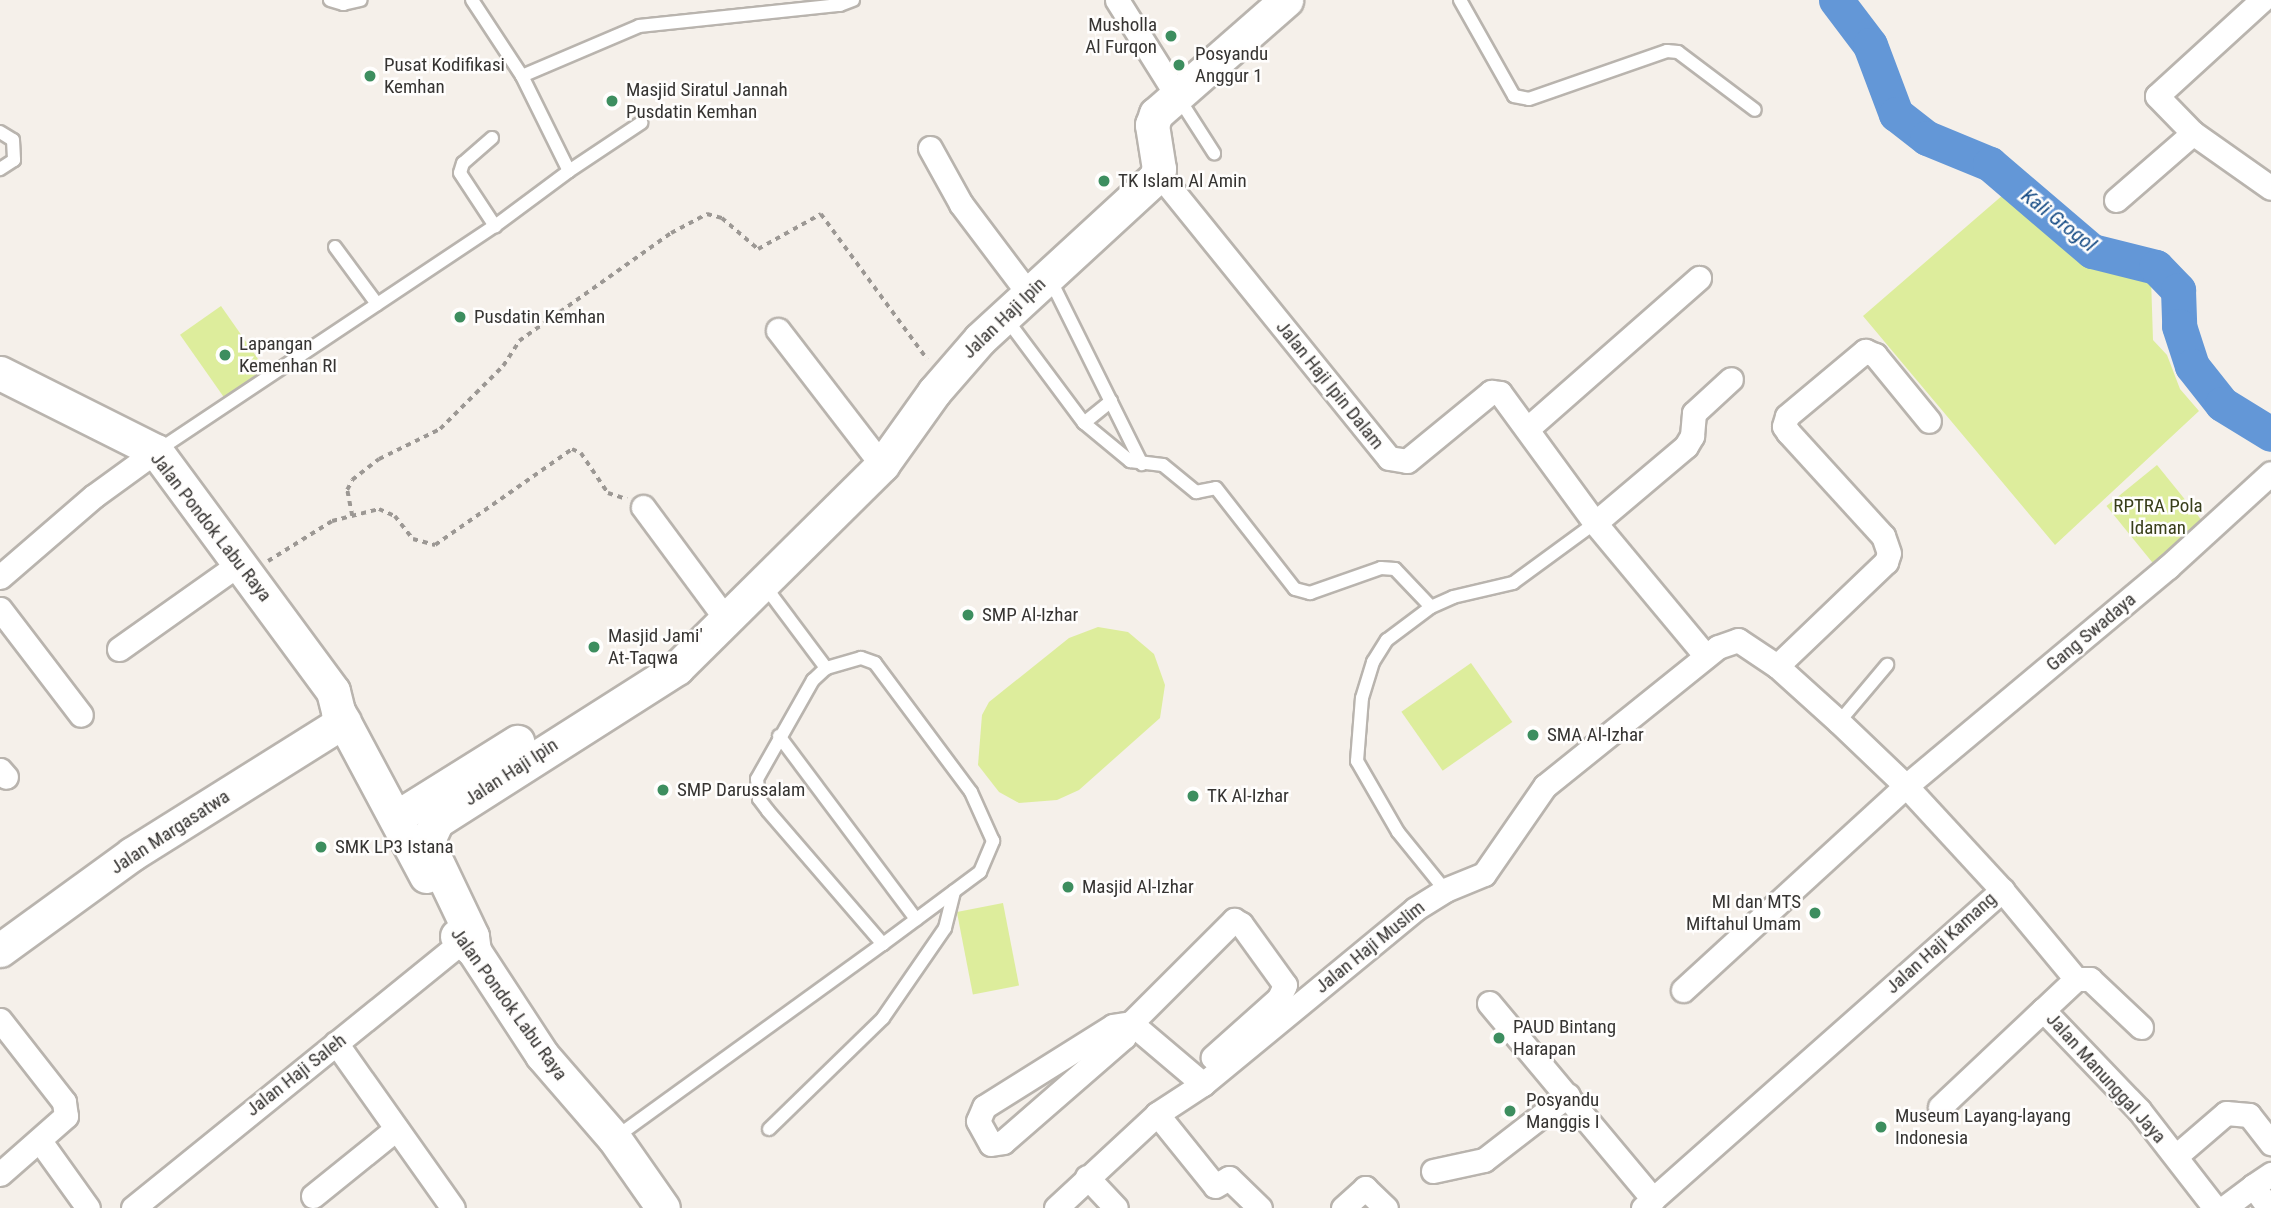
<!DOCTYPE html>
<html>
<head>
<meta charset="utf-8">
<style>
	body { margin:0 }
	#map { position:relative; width:2271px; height:1208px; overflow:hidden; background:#f5f0ea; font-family:"Roboto Condensed",sans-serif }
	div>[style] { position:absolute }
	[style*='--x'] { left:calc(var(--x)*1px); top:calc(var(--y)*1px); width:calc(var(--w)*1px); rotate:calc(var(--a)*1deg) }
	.green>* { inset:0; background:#dded9c; transform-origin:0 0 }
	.river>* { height:35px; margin:-17.5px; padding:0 17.5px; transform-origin:17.5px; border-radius:17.5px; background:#6397d7 }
	.path>* { height:3.5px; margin-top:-1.75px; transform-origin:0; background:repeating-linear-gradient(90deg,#9c9894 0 5px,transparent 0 10px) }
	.roads { filter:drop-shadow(2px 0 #b9b4ae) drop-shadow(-2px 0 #b9b4ae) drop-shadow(0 2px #b9b4ae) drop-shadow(0 -2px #b9b4ae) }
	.lane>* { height:12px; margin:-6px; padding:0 6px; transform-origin:6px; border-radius:6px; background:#fff }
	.street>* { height:23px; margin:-11.5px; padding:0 11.5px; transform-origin:11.5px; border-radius:11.5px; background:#fff }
	.secondary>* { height:33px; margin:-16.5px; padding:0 16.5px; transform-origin:16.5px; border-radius:16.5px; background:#fff }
	.dots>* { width:19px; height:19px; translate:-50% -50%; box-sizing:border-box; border:4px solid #fffefd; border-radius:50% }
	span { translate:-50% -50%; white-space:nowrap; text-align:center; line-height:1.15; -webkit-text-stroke:5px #fffefd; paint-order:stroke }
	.poi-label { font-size:19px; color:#363432 }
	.right { translate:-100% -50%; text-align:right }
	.left { translate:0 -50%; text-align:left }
	.street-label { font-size:19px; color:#363432 }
	.park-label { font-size:19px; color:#383e1a }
	.water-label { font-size:21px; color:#144a84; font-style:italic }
</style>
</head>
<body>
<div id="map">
	<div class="green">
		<div style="clip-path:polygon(2011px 188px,2064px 243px,2129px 257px,2151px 278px,2153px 340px,2167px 355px,2180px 389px,2199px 411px,2055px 545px,1863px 316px)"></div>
		<div style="left:221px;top:306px;width:85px;height:50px;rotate:55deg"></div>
		<div style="left:2157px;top:465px;width:81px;height:65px;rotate:51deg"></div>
		<div style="clip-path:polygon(1098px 627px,1128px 632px,1154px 654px,1165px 685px,1160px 718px,1079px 790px,1057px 800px,1019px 803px,999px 792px,978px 765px,982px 715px,989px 702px,1069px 638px)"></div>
		<div style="left:1471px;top:663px;width:72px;height:85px;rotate:55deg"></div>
		<div style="left:1003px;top:903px;width:84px;height:47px;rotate:79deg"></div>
	</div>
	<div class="river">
		<div style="--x:1836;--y:0;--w:56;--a:52.9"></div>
		<div style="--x:1870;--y:45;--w:74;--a:69.4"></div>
		<div style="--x:1896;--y:114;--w:39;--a:38"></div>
		<div style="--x:1927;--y:138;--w:68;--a:22.4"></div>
		<div style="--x:1990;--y:164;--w:134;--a:40.5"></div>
		<div style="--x:2092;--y:251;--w:66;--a:14"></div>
		<div style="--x:2156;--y:267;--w:32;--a:46"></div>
		<div style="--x:2178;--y:290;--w:36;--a:88"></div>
		<div style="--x:2179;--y:326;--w:42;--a:72"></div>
		<div style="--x:2192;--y:366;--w:48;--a:51.7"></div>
		<div style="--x:2222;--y:404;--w:57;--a:31.5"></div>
	</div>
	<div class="path">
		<div style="--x:352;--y:516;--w:26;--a:-101"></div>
		<div style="--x:347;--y:490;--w:11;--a:-63"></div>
		<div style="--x:352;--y:480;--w:34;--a:-38"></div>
		<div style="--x:379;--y:459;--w:68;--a:-26.2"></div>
		<div style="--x:440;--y:429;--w:89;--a:-45"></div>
		<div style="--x:503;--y:366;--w:30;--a:-57"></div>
		<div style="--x:519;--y:341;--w:186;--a:-35.4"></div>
		<div style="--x:671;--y:233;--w:41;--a:-27.8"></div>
		<div style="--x:707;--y:214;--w:16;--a:15"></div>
		<div style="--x:722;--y:218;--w:48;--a:40.7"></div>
		<div style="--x:758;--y:249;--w:72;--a:-29.1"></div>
		<div style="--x:821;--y:214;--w:180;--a:53.8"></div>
		<div style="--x:268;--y:561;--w:75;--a:-32"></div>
		<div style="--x:332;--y:521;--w:49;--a:-14.3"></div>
		<div style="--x:379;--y:509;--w:17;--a:24"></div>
		<div style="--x:395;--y:516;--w:29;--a:52"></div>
		<div style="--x:413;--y:539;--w:23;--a:15"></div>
		<div style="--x:435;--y:545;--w:167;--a:-35"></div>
		<div style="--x:572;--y:449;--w:10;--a:24"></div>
		<div style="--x:581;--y:453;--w:48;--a:56"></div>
		<div style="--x:608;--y:493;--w:20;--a:18"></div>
	</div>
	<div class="roads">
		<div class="lane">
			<div style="--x:330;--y:0;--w:14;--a:17"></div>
			<div style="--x:343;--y:4;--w:18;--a:-13"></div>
			<div style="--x:1460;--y:0;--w:110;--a:60.6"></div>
			<div style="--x:1514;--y:96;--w:15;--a:11"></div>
			<div style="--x:1529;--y:99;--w:146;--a:-19.2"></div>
			<div style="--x:1667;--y:51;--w:11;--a:5"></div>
			<div style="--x:1678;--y:52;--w:96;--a:37"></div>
			<div style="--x:522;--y:76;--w:127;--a:-23.1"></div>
			<div style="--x:639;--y:26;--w:202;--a:-6"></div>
			<div style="--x:840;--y:5;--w:14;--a:-21"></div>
			<div style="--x:1178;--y:97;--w:67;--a:57.3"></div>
			<div style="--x:0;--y:132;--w:15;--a:32"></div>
			<div style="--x:13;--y:140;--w:20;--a:87"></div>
			<div style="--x:14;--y:160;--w:17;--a:147"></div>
			<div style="--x:492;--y:138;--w:38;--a:139"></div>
			<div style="--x:463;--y:163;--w:10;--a:107"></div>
			<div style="--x:460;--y:173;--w:64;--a:56.6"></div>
			<div style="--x:569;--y:171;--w:87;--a:-33.7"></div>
			<div style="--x:335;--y:247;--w:71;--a:53.6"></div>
			<div style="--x:1049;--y:277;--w:209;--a:63.6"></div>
			<div style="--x:1005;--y:317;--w:132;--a:53.3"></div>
			<div style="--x:1084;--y:423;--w:60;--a:39.6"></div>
			<div style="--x:1130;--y:461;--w:33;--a:7"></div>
			<div style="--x:1163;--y:465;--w:43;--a:39.3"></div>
			<div style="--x:1196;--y:492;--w:20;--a:-11"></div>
			<div style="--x:1216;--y:488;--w:128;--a:52"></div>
			<div style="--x:1295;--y:589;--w:16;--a:15"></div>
			<div style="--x:1310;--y:593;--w:75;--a:-19.4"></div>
			<div style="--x:1381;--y:568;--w:14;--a:4"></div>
			<div style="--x:1395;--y:569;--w:52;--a:46.5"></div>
			<div style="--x:1084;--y:423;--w:35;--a:-39"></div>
			<div style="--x:157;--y:451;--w:406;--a:-33.7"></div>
			<div style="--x:495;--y:226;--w:92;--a:-36.6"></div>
			<div style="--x:569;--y:171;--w:106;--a:-116.3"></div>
			<div style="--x:522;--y:76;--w:91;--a:-123.3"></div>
			<div style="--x:764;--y:585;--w:104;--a:53.2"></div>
			<div style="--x:1839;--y:722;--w:75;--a:-49.9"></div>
			<div style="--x:779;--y:736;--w:229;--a:53.2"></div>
			<div style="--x:1445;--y:890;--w:75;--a:-129"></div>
			<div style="--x:1398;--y:832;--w:82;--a:-120"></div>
			<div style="--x:1357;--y:761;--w:63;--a:-85.5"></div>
			<div style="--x:1362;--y:698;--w:38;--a:-73"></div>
			<div style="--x:1373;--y:662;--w:26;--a:-58"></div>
			<div style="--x:1387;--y:640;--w:55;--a:-36.9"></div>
			<div style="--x:1431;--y:607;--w:24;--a:-24"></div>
			<div style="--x:1453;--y:597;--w:62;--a:-13.1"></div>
			<div style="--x:1513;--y:583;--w:102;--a:-36.2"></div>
			<div style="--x:769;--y:1129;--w:159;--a:-44.2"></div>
			<div style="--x:883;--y:1018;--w:109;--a:-55.4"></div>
			<div style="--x:945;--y:928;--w:38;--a:-76"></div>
			<div style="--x:616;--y:1137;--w:329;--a:-35.9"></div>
			<div style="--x:883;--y:944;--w:121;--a:-36.6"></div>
			<div style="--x:980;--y:872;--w:34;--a:-67"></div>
			<div style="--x:993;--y:841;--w:54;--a:-114.2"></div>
			<div style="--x:971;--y:792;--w:161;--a:-126.7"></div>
			<div style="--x:875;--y:663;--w:15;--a:-160"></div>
			<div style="--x:861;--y:658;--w:36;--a:164"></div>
			<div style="--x:826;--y:668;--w:18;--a:137"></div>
			<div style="--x:813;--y:680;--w:114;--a:119.5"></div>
			<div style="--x:757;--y:779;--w:20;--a:84"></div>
			<div style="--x:759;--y:799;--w:15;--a:53"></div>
			<div style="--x:768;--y:811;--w:176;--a:49.2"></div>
		</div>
		<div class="street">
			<div style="--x:1117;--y:0;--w:111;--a:57.9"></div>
			<div style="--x:2262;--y:0;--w:142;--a:137.6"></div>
			<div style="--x:2157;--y:96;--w:52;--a:45.8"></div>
			<div style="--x:2193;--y:133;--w:95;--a:35.2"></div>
			<div style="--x:930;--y:148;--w:64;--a:61"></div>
			<div style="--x:961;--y:204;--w:111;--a:53"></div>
			<div style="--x:1159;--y:174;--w:365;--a:51"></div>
			<div style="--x:1389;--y:458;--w:18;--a:9"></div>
			<div style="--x:1407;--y:461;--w:109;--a:-39.4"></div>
			<div style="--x:1491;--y:392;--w:9;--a:6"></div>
			<div style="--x:1500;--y:393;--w:161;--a:53.8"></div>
			<div style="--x:1595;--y:523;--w:173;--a:50.2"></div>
			<div style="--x:2116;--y:200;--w:102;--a:-41"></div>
			<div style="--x:778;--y:330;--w:170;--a:52.4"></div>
			<div style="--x:1527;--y:429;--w:229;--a:-41.3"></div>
			<div style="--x:643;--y:507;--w:139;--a:53.5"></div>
			<div style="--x:1595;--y:523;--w:119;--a:-40.2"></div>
			<div style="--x:1686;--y:446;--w:12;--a:-59"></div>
			<div style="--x:1692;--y:436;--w:23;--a:-85"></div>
			<div style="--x:1694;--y:413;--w:50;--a:-42.6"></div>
			<div style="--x:0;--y:577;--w:124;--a:-40.8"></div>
			<div style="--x:94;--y:496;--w:77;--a:-36"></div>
			<div style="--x:0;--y:609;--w:133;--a:52.6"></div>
			<div style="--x:119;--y:649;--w:135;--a:-35.3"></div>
			<div style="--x:1777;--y:666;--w:151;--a:-43.7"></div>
			<div style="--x:1886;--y:562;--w:9;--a:-72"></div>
			<div style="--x:1889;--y:553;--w:18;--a:-109"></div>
			<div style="--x:1883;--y:536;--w:141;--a:-132.4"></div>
			<div style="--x:1788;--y:432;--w:7;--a:-124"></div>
			<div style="--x:1784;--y:426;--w:10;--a:-73"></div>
			<div style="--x:1787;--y:416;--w:102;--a:-39.8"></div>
			<div style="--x:1865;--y:351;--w:11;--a:22"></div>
			<div style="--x:1875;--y:355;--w:85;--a:50.7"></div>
			<div style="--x:0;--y:770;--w:9;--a:49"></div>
			<div style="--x:2076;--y:979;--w:14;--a:0"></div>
			<div style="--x:2090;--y:979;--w:70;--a:43.3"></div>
			<div style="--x:1683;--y:990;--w:302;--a:-42.5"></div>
			<div style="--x:1906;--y:786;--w:341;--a:-39.9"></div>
			<div style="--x:2168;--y:567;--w:139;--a:-42.4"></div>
			<div style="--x:1489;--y:1003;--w:256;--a:50.1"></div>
			<div style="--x:0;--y:1020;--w:104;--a:52"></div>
			<div style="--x:64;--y:1102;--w:14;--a:82"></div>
			<div style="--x:66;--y:1116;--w:88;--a:138.7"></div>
			<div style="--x:336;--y:1043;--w:202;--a:54.7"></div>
			<div style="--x:1203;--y:1084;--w:94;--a:-139.7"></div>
			<div style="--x:1131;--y:1023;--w:18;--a:171"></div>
			<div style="--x:1113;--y:1026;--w:152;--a:147.9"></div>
			<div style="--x:984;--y:1107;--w:15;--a:113"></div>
			<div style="--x:978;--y:1121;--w:26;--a:61"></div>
			<div style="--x:991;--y:1144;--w:12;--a:-9"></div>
			<div style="--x:1003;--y:1142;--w:160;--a:-41"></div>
			<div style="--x:1124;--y:1037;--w:16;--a:-63"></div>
			<div style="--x:1131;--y:1023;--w:146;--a:-45"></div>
			<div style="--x:1234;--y:920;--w:8;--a:30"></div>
			<div style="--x:1241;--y:924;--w:75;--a:54.2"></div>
			<div style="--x:1285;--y:985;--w:14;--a:115"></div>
			<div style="--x:1279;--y:998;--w:89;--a:138.2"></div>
			<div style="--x:1940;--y:1107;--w:141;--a:-43.3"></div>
			<div style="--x:1157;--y:1114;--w:92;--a:51.1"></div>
			<div style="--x:1215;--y:1186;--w:16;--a:-30"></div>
			<div style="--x:1229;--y:1178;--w:43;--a:44.1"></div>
			<div style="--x:40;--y:1141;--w:82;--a:54.4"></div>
			<div style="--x:2176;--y:1156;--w:66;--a:-40.7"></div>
			<div style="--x:2226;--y:1113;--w:23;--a:5"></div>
			<div style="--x:2249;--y:1115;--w:36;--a:52"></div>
			<div style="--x:1433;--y:1171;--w:52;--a:-12.2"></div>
			<div style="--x:1484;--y:1160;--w:106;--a:-37.7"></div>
			<div style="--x:1087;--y:1177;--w:42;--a:46.9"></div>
			<div style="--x:2253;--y:1186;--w:22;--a:-34"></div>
			<div style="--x:313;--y:1196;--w:107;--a:-38.9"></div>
			<div style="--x:133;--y:1208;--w:422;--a:-39"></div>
			<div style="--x:1056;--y:1208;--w:138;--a:-42.9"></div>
			<div style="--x:1157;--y:1114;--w:55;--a:-33.1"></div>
			<div style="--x:1203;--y:1084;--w:275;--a:-39.5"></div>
			<div style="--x:1415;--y:909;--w:36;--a:-32"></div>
			<div style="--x:1445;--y:890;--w:42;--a:-22.3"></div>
			<div style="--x:1484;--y:874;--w:107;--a:-55.3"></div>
			<div style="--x:1545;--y:786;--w:222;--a:-38.8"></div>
			<div style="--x:1718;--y:647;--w:21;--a:-19"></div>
			<div style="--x:1738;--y:640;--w:47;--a:33.7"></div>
			<div style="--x:1777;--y:666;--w:84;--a:42.1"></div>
			<div style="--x:1839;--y:722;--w:93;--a:43.7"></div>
			<div style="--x:1906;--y:786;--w:142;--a:47.3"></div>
			<div style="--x:2002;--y:890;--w:116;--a:50.3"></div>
			<div style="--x:2076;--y:979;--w:45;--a:136.8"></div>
			<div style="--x:2043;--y:1010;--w:139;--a:46.2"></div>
			<div style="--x:2139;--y:1110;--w:124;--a:52.2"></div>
			<div style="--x:1343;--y:1208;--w:30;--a:-42"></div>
			<div style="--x:1365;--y:1188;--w:29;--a:44"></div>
			<div style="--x:1643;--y:1208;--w:480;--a:-41.5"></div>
			<div style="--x:2224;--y:1208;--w:36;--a:-37"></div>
			<div style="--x:2253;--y:1186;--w:27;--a:54"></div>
		</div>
		<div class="secondary">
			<div style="--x:0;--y:373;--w:174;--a:26.6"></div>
			<div style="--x:156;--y:451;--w:298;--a:53.6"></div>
			<div style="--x:333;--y:691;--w:21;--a:76"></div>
			<div style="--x:338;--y:711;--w:187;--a:61.9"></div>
			<div style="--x:397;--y:817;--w:142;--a:-32"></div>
			<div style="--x:457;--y:936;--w:23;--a:41"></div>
			<div style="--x:474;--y:951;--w:124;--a:56.8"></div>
			<div style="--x:542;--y:1055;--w:110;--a:49.1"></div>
			<div style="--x:614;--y:1138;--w:85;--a:55"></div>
			<div style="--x:0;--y:950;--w:163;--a:-36"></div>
			<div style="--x:132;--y:854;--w:250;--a:-32.1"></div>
			<div style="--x:474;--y:951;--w:15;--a:-98"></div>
			<div style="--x:472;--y:936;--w:93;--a:-115.5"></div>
			<div style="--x:432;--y:852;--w:14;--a:-102"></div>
			<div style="--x:429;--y:838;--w:19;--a:-65"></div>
			<div style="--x:437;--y:821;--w:285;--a:-32.5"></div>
			<div style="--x:677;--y:668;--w:289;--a:-44.7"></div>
			<div style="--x:882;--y:465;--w:90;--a:-54.5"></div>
			<div style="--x:934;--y:392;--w:70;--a:-49"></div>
			<div style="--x:980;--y:339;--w:238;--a:-42.6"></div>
			<div style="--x:1155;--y:178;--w:10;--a:-66"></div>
			<div style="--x:1159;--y:169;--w:45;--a:-99"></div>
			<div style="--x:1152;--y:125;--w:12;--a:-70"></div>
			<div style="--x:1156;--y:114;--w:173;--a:-41.2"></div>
		</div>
	</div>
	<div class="dots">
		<div style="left:1171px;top:36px;background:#3d8e5f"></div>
		<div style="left:1179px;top:65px;background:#3d8e5f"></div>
		<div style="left:370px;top:76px;background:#3d8e5f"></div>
		<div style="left:612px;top:101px;background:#3d8e5f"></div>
		<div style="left:1104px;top:181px;background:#3d8e5f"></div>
		<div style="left:460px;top:317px;background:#3d8e5f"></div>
		<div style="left:225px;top:355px;background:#3d8e5f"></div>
		<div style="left:968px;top:615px;background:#3d8e5f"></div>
		<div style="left:594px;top:647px;background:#3d8e5f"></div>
		<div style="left:1533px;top:735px;background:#3d8e5f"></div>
		<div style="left:663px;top:790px;background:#3d8e5f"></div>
		<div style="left:1193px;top:796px;background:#3d8e5f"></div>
		<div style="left:321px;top:847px;background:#3d8e5f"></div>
		<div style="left:1068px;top:887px;background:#3d8e5f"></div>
		<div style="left:1815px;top:913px;background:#3d8e5f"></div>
		<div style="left:1499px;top:1038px;background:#3d8e5f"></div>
		<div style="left:1510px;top:1111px;background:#3d8e5f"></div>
		<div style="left:1881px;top:1127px;background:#3d8e5f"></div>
	</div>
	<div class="poi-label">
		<span class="right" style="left:1157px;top:36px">Musholla<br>Al Furqon</span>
		<span class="left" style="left:1195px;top:65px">Posyandu<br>Anggur 1</span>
		<span class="left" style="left:384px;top:76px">Pusat Kodifikasi<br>Kemhan</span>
		<span class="left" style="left:626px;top:101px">Masjid Siratul Jannah<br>Pusdatin Kemhan</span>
		<span class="left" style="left:1118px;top:181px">TK Islam Al Amin</span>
		<span class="left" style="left:474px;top:317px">Pusdatin Kemhan</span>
		<span class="left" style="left:239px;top:355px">Lapangan<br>Kemenhan RI</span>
		<span class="left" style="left:982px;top:615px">SMP Al-Izhar</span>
		<span class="left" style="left:608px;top:647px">Masjid Jami'<br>At-Taqwa</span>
		<span class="left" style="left:1547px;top:735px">SMA Al-Izhar</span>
		<span class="left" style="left:677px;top:790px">SMP Darussalam</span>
		<span class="left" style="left:1207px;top:796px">TK Al-Izhar</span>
		<span class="left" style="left:335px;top:847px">SMK LP3 Istana</span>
		<span class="left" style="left:1082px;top:887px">Masjid Al-Izhar</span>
		<span class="right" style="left:1801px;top:913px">MI dan MTS<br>Miftahul Umam</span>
		<span class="left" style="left:1513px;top:1038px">PAUD Bintang<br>Harapan</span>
		<span class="left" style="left:1526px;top:1111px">Posyandu<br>Manggis I</span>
		<span class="left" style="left:1895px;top:1127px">Museum Layang-layang<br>Indonesia</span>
	</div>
	<div class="street-label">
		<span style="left:1004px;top:318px;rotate:-44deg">Jalan Haji Ipin</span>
		<span style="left:1330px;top:385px;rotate:51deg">Jalan Haji Ipin Dalam</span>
		<span style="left:211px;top:527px;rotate:52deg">Jalan Pondok Labu Raya</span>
		<span style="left:2091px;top:632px;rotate:-40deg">Gang Swadaya</span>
		<span style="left:511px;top:772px;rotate:-33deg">Jalan Haji Ipin</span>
		<span style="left:170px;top:832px;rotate:-33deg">Jalan Margasatwa</span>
		<span style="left:1941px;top:943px;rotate:-42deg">Jalan Haji Kamang</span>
		<span style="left:1370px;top:947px;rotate:-39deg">Jalan Haji Muslim</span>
		<span style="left:509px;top:1004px;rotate:54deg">Jalan Pondok Labu Raya</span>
		<span style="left:296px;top:1075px;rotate:-38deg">Jalan Haji Saleh</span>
		<span style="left:2106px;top:1078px;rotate:48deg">Jalan Manunggal Jaya</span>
	</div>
	<div class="park-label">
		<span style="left:2158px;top:517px">RPTRA Pola<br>Idaman</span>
	</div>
	<div class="water-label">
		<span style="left:2059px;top:220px;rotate:38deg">Kali Grogol</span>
	</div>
</div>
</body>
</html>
